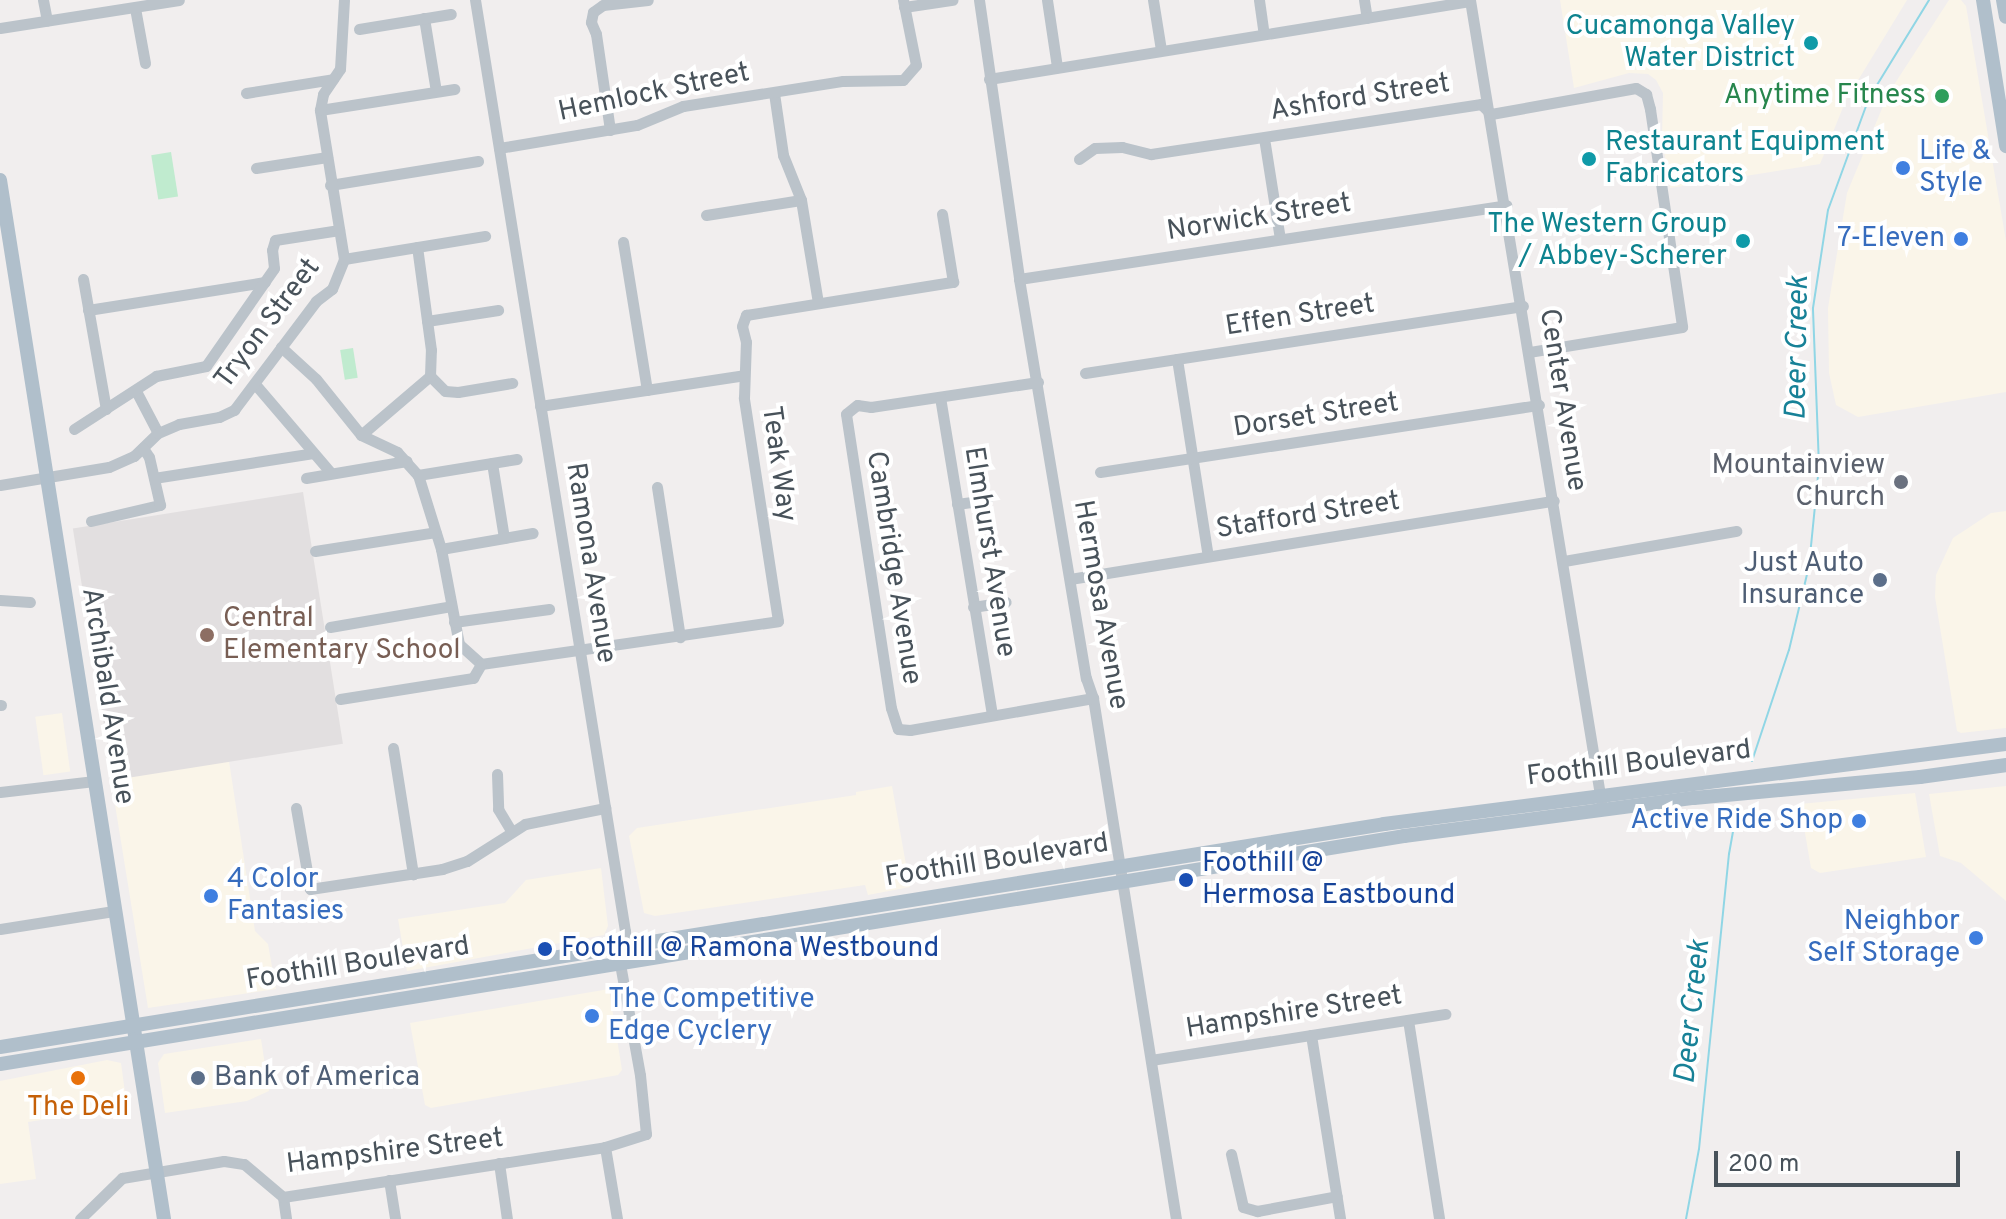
<!DOCTYPE html>
<html>
<head>
<meta charset="utf-8">
<style>
	body { margin:0 }
	#map { position:relative; width:2006px; height:1219px; overflow:hidden; background:#f1eeee; font-family:Overpass,sans-serif }
	div>[style] { position:absolute }
	[style*='--x'] { left:calc(var(--x)*1px); top:calc(var(--y)*1px); width:calc(var(--w)*1px); rotate:calc(var(--a)*1deg) }
	.commercial>* { inset:0; background:#faf5e9; transform-origin:0 0 }
	.education>* { inset:0; background:#e2dfe0; transform-origin:0 0 }
	.green>* { inset:0; background:#c0ebcf; transform-origin:0 0 }
	.stream>* { height:2px; margin:-1px; padding:0 1px; transform-origin:1px; border-radius:1px; background:#90d6e5 }
	.minor>* { height:11px; margin:-5.5px; padding:0 5.5px; transform-origin:5.5px; border-radius:5.5px; background:#bbc3ca }
	.major>* { height:14px; margin:-7px; padding:0 7px; transform-origin:7px; border-radius:7px; background:#b0bfcb }
	.dots>* { width:22px; height:22px; translate:-50% -50%; box-sizing:border-box; border:4px solid #fff; border-radius:50% }
	span { translate:-50% -50%; white-space:nowrap; text-align:center; line-height:1.15; -webkit-text-stroke:8px #fff; paint-order:stroke }
	.culture-label { font-size:28px; color:#0d838f }
	.right { translate:-100% -50%; text-align:right }
	.left { translate:0 -50%; text-align:left }
	.street-label { font-size:28px; color:#48525a }
	.leisure-label { font-size:28px; color:#27864d }
	.shop-label { font-size:28px; color:#366cbe }
	.worship-label { font-size:28px; color:#5b616d }
	.service-label { font-size:28px; color:#4e5e75 }
	.education-label { font-size:28px; color:#785e54 }
	.transit-label { font-size:28px; color:#164399 }
	.food-label { font-size:28px; color:#c56008 }
	.water-label { font-size:30px; color:#178197; font-style:italic }
	.scale { position:absolute; left:1714px; top:1151px; width:246px; height:36px; box-sizing:border-box; border:4px solid #48525a; border-top:0; padding-left:10px; font-size:24px; line-height:28px; white-space:nowrap; color:#48525a; -webkit-text-stroke:6px #fff; paint-order:stroke }
</style>
</head>
<body>
<div id="map">
	<div class="commercial">
		<div style="clip-path:polygon(1560px 0,1907px 0,1846px 100px,1820px 164px,1670px 188px,1662px 138px,1663px 93px,1656px 80px,1648px 74px,1629px 73px,1574px 88px)"></div>
		<div style="clip-path:polygon(1949px 0,1961px 0,1966px 6px,2006px 241px,2006px 392px,1858px 417px,1836px 405px,1829px 373px,1828px 308px,1847px 193px,1888px 94px)"></div>
		<div style="clip-path:polygon(2006px 511px,2006px 728px,1961px 733px,1957px 731px,1935px 597px,1936px 575px,1953px 538px,1991px 513px)"></div>
		<div style="left:62px;top:713px;width:59px;height:27px;rotate:82deg"></div>
		<div style="clip-path:polygon(229px 761px,255px 931px,268px 944px,276px 989px,148px 1008px,111px 780px)"></div>
		<div style="clip-path:polygon(892px 786px,910px 887px,868px 895px,865px 885px,655px 916px,644px 913px,629px 836px,637px 828px,856px 795px,856px 792px)"></div>
		<div style="clip-path:polygon(2006px 786px,2006px 901px,1961px 863px,1940px 856px,1929px 794px)"></div>
		<div style="clip-path:polygon(1915px 793px,1926px 857px,1820px 873px,1811px 868px,1800px 804px)"></div>
		<div style="clip-path:polygon(601px 868px,608px 926px,604px 935px,407px 971px,398px 919px,505px 903px,526px 880px)"></div>
		<div style="clip-path:polygon(609px 989px,622px 1070px,618px 1075px,431px 1108px,425px 1105px,410px 1023px)"></div>
		<div style="clip-path:polygon(261px 1039px,269px 1091px,247px 1101px,165px 1113px,158px 1063px,164px 1054px)"></div>
		<div style="clip-path:polygon(107px 1060px,121px 1063px,127px 1107px,28px 1122px,36px 1179px,0 1184px,0 1081px)"></div>
	</div>
	<div class="education">
		<div style="left:303px;top:492px;width:255px;height:233px;rotate:81deg"></div>
	</div>
	<div class="green">
		<div style="left:171px;top:152px;width:45px;height:20px;rotate:81deg"></div>
		<div style="left:353px;top:348px;width:30px;height:13px;rotate:81deg"></div>
	</div>
	<div class="stream">
		<div style="--x:1752;--y:761;--w:117;--a:-71.6"></div>
		<div style="--x:1789;--y:650;--w:86;--a:-76.6"></div>
		<div style="--x:1809;--y:566;--w:100;--a:-84.3"></div>
		<div style="--x:1819;--y:466;--w:158;--a:-92.2"></div>
		<div style="--x:1813;--y:308;--w:99;--a:-81.3"></div>
		<div style="--x:1828;--y:210;--w:119;--a:-69.9"></div>
		<div style="--x:1869;--y:98;--w:115;--a:-58.5"></div>
		<div style="--x:1686;--y:1219;--w:71;--a:-79.5"></div>
		<div style="--x:1699;--y:1149;--w:297;--a:-84.2"></div>
		<div style="--x:1729;--y:854;--w:46;--a:-79.9"></div>
	</div>
	<div class="minor">
		<div style="--x:43;--y:0;--w:21;--a:79"></div>
		<div style="--x:979;--y:0;--w:282;--a:81.8"></div>
		<div style="--x:1019;--y:279;--w:405;--a:80.5"></div>
		<div style="--x:1086;--y:678;--w:21;--a:71"></div>
		<div style="--x:1093;--y:698;--w:528;--a:80.95"></div>
		<div style="--x:1047;--y:0;--w:68;--a:81.5"></div>
		<div style="--x:1153;--y:0;--w:51;--a:80.9"></div>
		<div style="--x:1259;--y:0;--w:34;--a:82"></div>
		<div style="--x:1364;--y:0;--w:18;--a:81"></div>
		<div style="--x:1470;--y:0;--w:812;--a:80.71"></div>
		<div style="--x:904;--y:7;--w:49;--a:-8.3"></div>
		<div style="--x:135;--y:8;--w:56;--a:79.7"></div>
		<div style="--x:424;--y:18;--w:74;--a:80.7"></div>
		<div style="--x:0;--y:28;--w:181;--a:-8.9"></div>
		<div style="--x:359;--y:29;--w:93;--a:-9.3"></div>
		<div style="--x:989;--y:79;--w:487;--a:-9.2"></div>
		<div style="--x:246;--y:93;--w:88;--a:-9.1"></div>
		<div style="--x:774;--y:93;--w:63;--a:81.7"></div>
		<div style="--x:783;--y:155;--w:48;--a:68.2"></div>
		<div style="--x:801;--y:200;--w:104;--a:80.6"></div>
		<div style="--x:320;--y:110;--w:136;--a:-8.9"></div>
		<div style="--x:610;--y:130;--w:97;--a:-98.3"></div>
		<div style="--x:596;--y:34;--w:13;--a:-113"></div>
		<div style="--x:591;--y:22;--w:10;--a:-79"></div>
		<div style="--x:593;--y:12;--w:12;--a:-35"></div>
		<div style="--x:603;--y:5;--w:45;--a:-6.3"></div>
		<div style="--x:1264;--y:138;--w:102;--a:81"></div>
		<div style="--x:499;--y:148;--w:140;--a:-9.5"></div>
		<div style="--x:637;--y:125;--w:50;--a:-22.4"></div>
		<div style="--x:683;--y:106;--w:162;--a:-8.9"></div>
		<div style="--x:843;--y:81;--w:60;--a:-1"></div>
		<div style="--x:903;--y:80;--w:20;--a:-49"></div>
		<div style="--x:916;--y:65;--w:66;--a:-101.3"></div>
		<div style="--x:1079;--y:159;--w:19;--a:-35"></div>
		<div style="--x:1095;--y:148;--w:27;--a:-2"></div>
		<div style="--x:1122;--y:147;--w:30;--a:14"></div>
		<div style="--x:1151;--y:154;--w:334;--a:-8.6"></div>
		<div style="--x:1481;--y:104;--w:14;--a:45"></div>
		<div style="--x:1491;--y:114;--w:147;--a:-10.2"></div>
		<div style="--x:1636;--y:88;--w:12;--a:31"></div>
		<div style="--x:1646;--y:94;--w:16;--a:75"></div>
		<div style="--x:1650;--y:109;--w:220;--a:81.6"></div>
		<div style="--x:1682;--y:327;--w:154;--a:170.7"></div>
		<div style="--x:256;--y:168;--w:72;--a:-8.8"></div>
		<div style="--x:330;--y:185;--w:150;--a:-9.2"></div>
		<div style="--x:706;--y:215;--w:96;--a:-9"></div>
		<div style="--x:623;--y:242;--w:150;--a:80.8"></div>
		<div style="--x:344;--y:259;--w:143;--a:-9.3"></div>
		<div style="--x:83;--y:279;--w:132;--a:80"></div>
		<div style="--x:1019;--y:279;--w:493;--a:-8.6"></div>
		<div style="--x:88;--y:310;--w:179;--a:-9"></div>
		<div style="--x:427;--y:321;--w:72;--a:-8.8"></div>
		<div style="--x:281;--y:347;--w:47;--a:42.4"></div>
		<div style="--x:316;--y:379;--w:72;--a:51.2"></div>
		<div style="--x:361;--y:435;--w:40;--a:25"></div>
		<div style="--x:397;--y:452;--w:31;--a:48"></div>
		<div style="--x:418;--y:475;--w:77;--a:72.7"></div>
		<div style="--x:441;--y:549;--w:97;--a:79.3"></div>
		<div style="--x:459;--y:644;--w:30;--a:42"></div>
		<div style="--x:1177;--y:359;--w:199;--a:81.1"></div>
		<div style="--x:1085;--y:373;--w:443;--a:-8.7"></div>
		<div style="--x:430;--y:376;--w:21;--a:45"></div>
		<div style="--x:445;--y:391;--w:13;--a:4"></div>
		<div style="--x:458;--y:392;--w:55;--a:-9.5"></div>
		<div style="--x:1038;--y:382;--w:169;--a:171.5"></div>
		<div style="--x:871;--y:407;--w:14;--a:-172"></div>
		<div style="--x:857;--y:405;--w:14;--a:141"></div>
		<div style="--x:846;--y:414;--w:297;--a:81.3"></div>
		<div style="--x:891;--y:708;--w:22;--a:72"></div>
		<div style="--x:898;--y:729;--w:12;--a:5"></div>
		<div style="--x:910;--y:730;--w:186;--a:-9.9"></div>
		<div style="--x:255;--y:384;--w:117;--a:49.5"></div>
		<div style="--x:136;--y:391;--w:47;--a:62.4"></div>
		<div style="--x:940;--y:397;--w:321;--a:80.7"></div>
		<div style="--x:540;--y:406;--w:206;--a:-8.6"></div>
		<div style="--x:74;--y:429;--w:98;--a:-32.9"></div>
		<div style="--x:156;--y:376;--w:51;--a:-11.3"></div>
		<div style="--x:206;--y:366;--w:119;--a:-55.2"></div>
		<div style="--x:274;--y:268;--w:18;--a:-96"></div>
		<div style="--x:272;--y:250;--w:10;--a:-73"></div>
		<div style="--x:275;--y:240;--w:65;--a:-8.9"></div>
		<div style="--x:361;--y:435;--w:91;--a:-40.5"></div>
		<div style="--x:430;--y:376;--w:26;--a:-88"></div>
		<div style="--x:431;--y:350;--w:104;--a:-97.7"></div>
		<div style="--x:492;--y:463;--w:76;--a:80.9"></div>
		<div style="--x:1100;--y:472;--w:444;--a:-8.7"></div>
		<div style="--x:418;--y:475;--w:100;--a:-9.2"></div>
		<div style="--x:154;--y:478;--w:161;--a:-8.9"></div>
		<div style="--x:306;--y:478;--w:102;--a:-9.6"></div>
		<div style="--x:0;--y:485;--w:110;--a:-9.4"></div>
		<div style="--x:109;--y:467;--w:27;--a:-24"></div>
		<div style="--x:134;--y:456;--w:33;--a:-44"></div>
		<div style="--x:158;--y:433;--w:23;--a:-23"></div>
		<div style="--x:179;--y:424;--w:41;--a:-9.9"></div>
		<div style="--x:219;--y:417;--w:17;--a:-25"></div>
		<div style="--x:234;--y:410;--w:136;--a:-53"></div>
		<div style="--x:316;--y:301;--w:20;--a:-37"></div>
		<div style="--x:332;--y:289;--w:32;--a:-68"></div>
		<div style="--x:344;--y:259;--w:151;--a:-99.2"></div>
		<div style="--x:320;--y:110;--w:16;--a:-79"></div>
		<div style="--x:323;--y:94;--w:30;--a:-56"></div>
		<div style="--x:340;--y:69;--w:69;--a:-86.7"></div>
		<div style="--x:657;--y:487;--w:152;--a:81.3"></div>
		<div style="--x:957;--y:504;--w:30;--a:-8"></div>
		<div style="--x:91;--y:521;--w:71;--a:-13.1"></div>
		<div style="--x:160;--y:505;--w:49;--a:-102.9"></div>
		<div style="--x:149;--y:457;--w:11;--a:-124"></div>
		<div style="--x:441;--y:549;--w:93;--a:-9.9"></div>
		<div style="--x:315;--y:551;--w:122;--a:-8.9"></div>
		<div style="--x:1564;--y:561;--w:175;--a:-9.9"></div>
		<div style="--x:1070;--y:579;--w:490;--a:-9.2"></div>
		<div style="--x:0;--y:600;--w:30;--a:4"></div>
		<div style="--x:973;--y:607;--w:33;--a:-9"></div>
		<div style="--x:454;--y:622;--w:96;--a:-7.8"></div>
		<div style="--x:330;--y:627;--w:123;--a:-9.8"></div>
		<div style="--x:481;--y:664;--w:300;--a:-8.2"></div>
		<div style="--x:778;--y:621;--w:226;--a:-98.7"></div>
		<div style="--x:744;--y:398;--w:56;--a:-88"></div>
		<div style="--x:746;--y:342;--w:16;--a:-104"></div>
		<div style="--x:742;--y:326;--w:12;--a:-70"></div>
		<div style="--x:746;--y:315;--w:210;--a:-9.1"></div>
		<div style="--x:953;--y:282;--w:69;--a:-99.2"></div>
		<div style="--x:340;--y:699;--w:135;--a:-9"></div>
		<div style="--x:473;--y:678;--w:16;--a:-60"></div>
		<div style="--x:0;--y:705;--w:1;--a:0"></div>
		<div style="--x:393;--y:748;--w:128;--a:81"></div>
		<div style="--x:497;--y:774;--w:35;--a:88"></div>
		<div style="--x:498;--y:809;--w:26;--a:59"></div>
		<div style="--x:0;--y:792;--w:95;--a:-6.7"></div>
		<div style="--x:296;--y:808;--w:82;--a:80.2"></div>
		<div style="--x:310;--y:889;--w:134;--a:-8.6"></div>
		<div style="--x:442;--y:869;--w:26;--a:-18"></div>
		<div style="--x:467;--y:861;--w:69;--a:-32.5"></div>
		<div style="--x:525;--y:824;--w:82;--a:-11.3"></div>
		<div style="--x:0;--y:929;--w:115;--a:-9"></div>
		<div style="--x:1408;--y:1020;--w:201;--a:81.1"></div>
		<div style="--x:1311;--y:1035;--w:186;--a:81"></div>
		<div style="--x:1151;--y:1060;--w:298;--a:-8.9"></div>
		<div style="--x:605;--y:1147;--w:73;--a:80.5"></div>
		<div style="--x:1231;--y:1154;--w:54;--a:77.2"></div>
		<div style="--x:1243;--y:1207;--w:15;--a:16"></div>
		<div style="--x:1257;--y:1211;--w:81;--a:-10.6"></div>
		<div style="--x:499;--y:1163;--w:57;--a:81.9"></div>
		<div style="--x:389;--y:1180;--w:39;--a:81"></div>
		<div style="--x:283;--y:1197;--w:22;--a:82"></div>
		<div style="--x:80;--y:1219;--w:59;--a:-44.3"></div>
		<div style="--x:122;--y:1178;--w:103;--a:-9.5"></div>
		<div style="--x:224;--y:1161;--w:20;--a:9"></div>
		<div style="--x:244;--y:1164;--w:51;--a:40.2"></div>
		<div style="--x:283;--y:1197;--w:326;--a:-8.8"></div>
		<div style="--x:605;--y:1147;--w:43;--a:-17.6"></div>
		<div style="--x:646;--y:1134;--w:59;--a:-95.8"></div>
		<div style="--x:640;--y:1075;--w:113;--a:-100.2"></div>
		<div style="--x:620;--y:964;--w:33;--a:-81"></div>
		<div style="--x:625;--y:931;--w:943;--a:-99.15"></div>
	</div>
	<div class="major">
		<div style="--x:1983;--y:0;--w:148;--a:81"></div>
		<div style="--x:2003;--y:0;--w:17;--a:80"></div>
		<div style="--x:0;--y:180;--w:1052;--a:81.03"></div>
		<div style="--x:0;--y:1047;--w:1402;--a:-9.15"></div>
		<div style="--x:1384;--y:824;--w:627;--a:-7.33"></div>
		<div style="--x:0;--y:1064;--w:1422;--a:-9.22"></div>
		<div style="--x:1404;--y:836;--w:292;--a:-7.5"></div>
		<div style="--x:1694;--y:798;--w:227;--a:-5.3"></div>
		<div style="--x:1920;--y:777;--w:87;--a:-7.9"></div>
	</div>
	<div class="dots">
		<div style="left:1811px;top:43px;background:#0f9aa8"></div>
		<div style="left:1942px;top:96px;background:#2e9e5b"></div>
		<div style="left:1589px;top:159px;background:#0f9aa8"></div>
		<div style="left:1903px;top:168px;background:#3f7fe0"></div>
		<div style="left:1961px;top:239px;background:#3f7fe0"></div>
		<div style="left:1743px;top:241px;background:#0f9aa8"></div>
		<div style="left:1901px;top:482px;background:#6b7280"></div>
		<div style="left:1880px;top:580px;background:#5c6f8a"></div>
		<div style="left:207px;top:635px;background:#8d6e63"></div>
		<div style="left:1859px;top:821px;background:#3f7fe0"></div>
		<div style="left:1186px;top:880px;background:#1a4fb4"></div>
		<div style="left:211px;top:896px;background:#3f7fe0"></div>
		<div style="left:1976px;top:938px;background:#3f7fe0"></div>
		<div style="left:545px;top:949px;background:#1a4fb4"></div>
		<div style="left:592px;top:1016px;background:#3f7fe0"></div>
		<div style="left:78px;top:1078px;background:#e8710a"></div>
		<div style="left:198px;top:1078px;background:#5c6f8a"></div>
	</div>
	<div class="culture-label">
		<span class="right" style="left:1795px;top:43px">Cucamonga Valley<br>Water District</span>
		<span class="left" style="left:1605px;top:159px">Restaurant Equipment<br>Fabricators</span>
		<span class="right" style="left:1727px;top:241px">The Western Group<br>/ Abbey-Scherer</span>
	</div>
	<div class="street-label">
		<span style="left:654px;top:93px;rotate:-12deg">Hemlock Street</span>
		<span style="left:1360px;top:98px;rotate:-9deg">Ashford Street</span>
		<span style="left:1259px;top:218px;rotate:-9deg">Norwick Street</span>
		<span style="left:1300px;top:316px;rotate:-9deg">Effen Street</span>
		<span style="left:268px;top:324px;rotate:-53deg">Tryon Street</span>
		<span style="left:1562px;top:400px;rotate:81deg">Center Avenue</span>
		<span style="left:1316px;top:416px;rotate:-9deg">Dorset Street</span>
		<span style="left:778px;top:464px;rotate:82deg">Teak Way</span>
		<span style="left:1308px;top:516px;rotate:-9deg">Stafford Street</span>
		<span style="left:989px;top:552px;rotate:81deg">Elmhurst Avenue</span>
		<span style="left:590px;top:563px;rotate:81deg">Ramona Avenue</span>
		<span style="left:893px;top:568px;rotate:81deg">Cambridge Avenue</span>
		<span style="left:1100px;top:605px;rotate:80deg">Hermosa Avenue</span>
		<span style="left:107px;top:696px;rotate:81deg">Archibald Avenue</span>
		<span style="left:1639px;top:764px;rotate:-7deg">Foothill Boulevard</span>
		<span style="left:997px;top:861px;rotate:-9deg">Foothill Boulevard</span>
		<span style="left:358px;top:964px;rotate:-9deg">Foothill Boulevard</span>
		<span style="left:1294px;top:1013px;rotate:-9deg">Hampshire Street</span>
		<span style="left:395px;top:1152px;rotate:-7deg">Hampshire Street</span>
	</div>
	<div class="leisure-label">
		<span class="right" style="left:1926px;top:96px">Anytime Fitness</span>
	</div>
	<div class="shop-label">
		<span class="left" style="left:1919px;top:168px">Life &amp;<br>Style</span>
		<span class="right" style="left:1945px;top:239px">7-Eleven</span>
		<span class="right" style="left:1843px;top:821px">Active Ride Shop</span>
		<span class="left" style="left:227px;top:896px">4 Color<br>Fantasies</span>
		<span class="right" style="left:1960px;top:938px">Neighbor<br>Self Storage</span>
		<span class="left" style="left:608px;top:1016px">The Competitive<br>Edge Cyclery</span>
	</div>
	<div class="worship-label">
		<span class="right" style="left:1885px;top:482px">Mountainview<br>Church</span>
	</div>
	<div class="service-label">
		<span class="right" style="left:1864px;top:580px">Just Auto<br>Insurance</span>
		<span class="left" style="left:214px;top:1078px">Bank of America</span>
	</div>
	<div class="education-label">
		<span class="left" style="left:223px;top:635px">Central<br>Elementary School</span>
	</div>
	<div class="transit-label">
		<span class="left" style="left:1202px;top:880px">Foothill @<br>Hermosa Eastbound</span>
		<span class="left" style="left:561px;top:949px">Foothill @ Ramona Westbound</span>
	</div>
	<div class="food-label">
		<span style="left:78px;top:1108px">The Deli</span>
	</div>
	<div class="water-label">
		<span style="left:1799px;top:348px;rotate:-89deg">Deer Creek</span>
		<span style="left:1694px;top:1012px;rotate:-84deg">Deer Creek</span>
	</div>
	<div class="scale">200 m</div>
</div>
</body>
</html>
